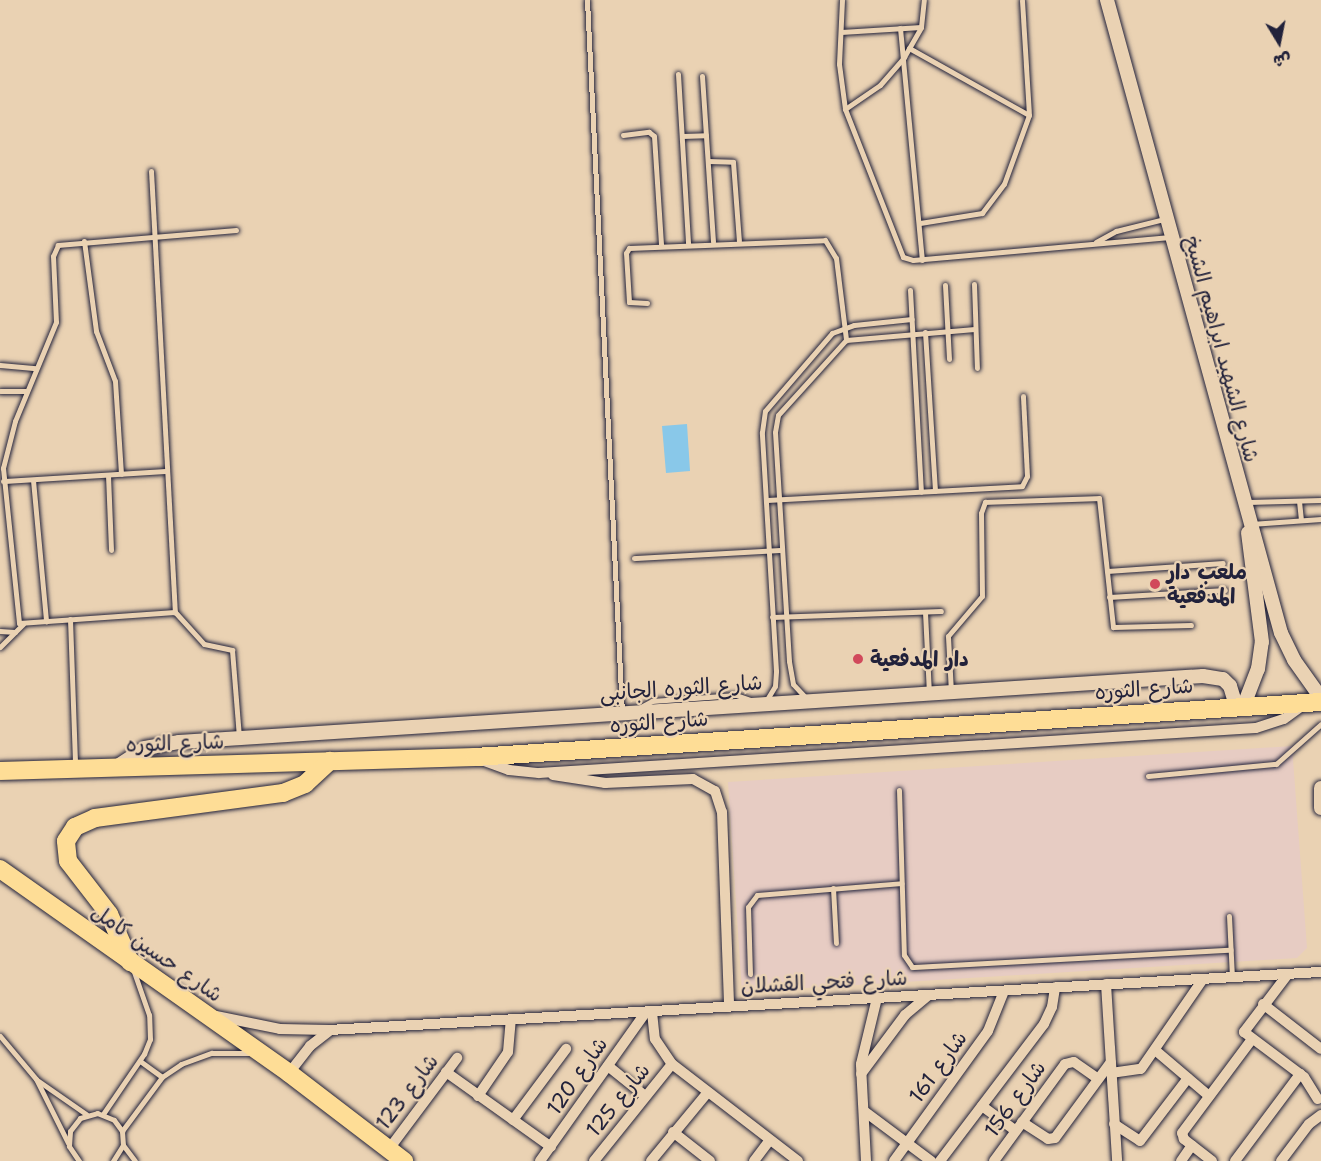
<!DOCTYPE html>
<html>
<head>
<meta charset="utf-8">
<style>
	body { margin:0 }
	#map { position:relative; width:1321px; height:1161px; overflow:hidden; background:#ead2b3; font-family:"Shantell Sans","Playpen Sans Arabic",sans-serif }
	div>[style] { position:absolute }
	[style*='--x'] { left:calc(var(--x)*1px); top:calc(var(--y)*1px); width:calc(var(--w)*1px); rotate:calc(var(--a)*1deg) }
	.built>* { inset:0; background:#e7ccc3 }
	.water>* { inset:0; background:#89c8e9 }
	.roads { filter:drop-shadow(0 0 2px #22223b) drop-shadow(0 0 2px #22223b) }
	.service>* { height:5px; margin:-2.5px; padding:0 2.5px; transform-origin:2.5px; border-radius:2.5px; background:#ead2b3 }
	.minor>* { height:10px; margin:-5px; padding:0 5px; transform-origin:5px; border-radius:5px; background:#ead2b3 }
	.tertiary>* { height:14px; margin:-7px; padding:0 7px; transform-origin:7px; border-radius:7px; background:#ead2b3 }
	.trunk>* { height:18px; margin:-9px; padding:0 9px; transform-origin:9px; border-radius:9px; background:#fedd96 }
	.dots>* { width:16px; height:16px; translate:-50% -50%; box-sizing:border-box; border:3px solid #ead2b3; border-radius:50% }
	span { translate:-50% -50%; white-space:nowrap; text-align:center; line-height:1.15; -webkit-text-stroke:4.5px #ead2b3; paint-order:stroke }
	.street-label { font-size:21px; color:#22223b }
	.poi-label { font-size:21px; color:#22223b; font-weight:700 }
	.left { translate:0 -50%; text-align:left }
	.north { position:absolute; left:1249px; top:12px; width:60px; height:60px; -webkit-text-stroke:4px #ead2b3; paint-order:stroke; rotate:170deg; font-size:16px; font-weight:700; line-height:24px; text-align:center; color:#22223b }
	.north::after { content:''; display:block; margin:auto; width:21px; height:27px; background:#22223b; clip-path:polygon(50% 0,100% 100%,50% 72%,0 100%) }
</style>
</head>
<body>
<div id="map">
	<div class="built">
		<div style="clip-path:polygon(1292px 746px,1307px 948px,1297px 958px,742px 992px,728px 782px)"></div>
	</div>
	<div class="water">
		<div style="clip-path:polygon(687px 424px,690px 471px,666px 473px,662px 426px)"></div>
	</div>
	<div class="roads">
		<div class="service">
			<div style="--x:587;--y:0;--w:713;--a:87.19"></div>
			<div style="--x:842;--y:0;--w:64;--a:92.7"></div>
			<div style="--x:839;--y:64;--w:45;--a:82.4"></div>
			<div style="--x:845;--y:109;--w:159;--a:68.6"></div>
			<div style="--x:903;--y:257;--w:10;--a:17"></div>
			<div style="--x:913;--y:260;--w:258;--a:-5.1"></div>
			<div style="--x:900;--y:28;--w:233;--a:84.6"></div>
			<div style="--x:841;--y:32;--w:80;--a:-3.6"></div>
			<div style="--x:909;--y:48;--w:137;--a:29.2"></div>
			<div style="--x:678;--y:74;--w:170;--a:86.6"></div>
			<div style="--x:702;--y:76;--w:166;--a:86.2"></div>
			<div style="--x:845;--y:109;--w:42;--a:-34.4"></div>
			<div style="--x:880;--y:85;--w:37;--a:-49"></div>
			<div style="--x:904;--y:57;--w:34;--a:-60"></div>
			<div style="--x:921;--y:27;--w:27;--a:-84"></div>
			<div style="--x:623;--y:135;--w:26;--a:-7"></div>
			<div style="--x:649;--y:132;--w:6;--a:39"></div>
			<div style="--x:654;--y:136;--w:109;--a:86.3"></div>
			<div style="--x:682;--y:136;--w:24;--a:-2"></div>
			<div style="--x:708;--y:161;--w:25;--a:2"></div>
			<div style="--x:733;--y:162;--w:79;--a:85.7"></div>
			<div style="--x:151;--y:171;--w:442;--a:86.9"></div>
			<div style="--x:920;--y:223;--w:63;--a:-9.2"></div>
			<div style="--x:982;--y:213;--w:36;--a:-53"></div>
			<div style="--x:1004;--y:184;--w:73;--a:-70.1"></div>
			<div style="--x:1029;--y:115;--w:115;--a:-93.5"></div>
			<div style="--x:236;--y:230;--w:179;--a:175.2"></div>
			<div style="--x:58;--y:245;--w:12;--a:114"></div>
			<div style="--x:53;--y:256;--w:66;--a:87.4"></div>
			<div style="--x:56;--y:322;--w:107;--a:112.5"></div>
			<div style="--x:15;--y:421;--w:49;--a:104.3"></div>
			<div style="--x:3;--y:468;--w:156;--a:84.1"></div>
			<div style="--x:19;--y:623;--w:156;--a:-4"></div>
			<div style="--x:175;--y:612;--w:43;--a:47.8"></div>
			<div style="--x:204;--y:644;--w:29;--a:12"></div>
			<div style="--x:232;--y:650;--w:87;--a:85.4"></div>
			<div style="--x:84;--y:241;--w:91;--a:82.4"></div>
			<div style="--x:96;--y:331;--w:53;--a:69.2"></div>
			<div style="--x:115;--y:381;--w:93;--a:86.3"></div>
			<div style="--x:1096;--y:242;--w:23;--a:-29"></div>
			<div style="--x:1116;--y:231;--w:49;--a:-14"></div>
			<div style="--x:974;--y:284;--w:84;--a:88"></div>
			<div style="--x:945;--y:285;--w:74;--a:86.9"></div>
			<div style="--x:910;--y:290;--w:202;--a:86.9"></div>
			<div style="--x:647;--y:303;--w:18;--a:-177"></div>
			<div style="--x:629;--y:302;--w:49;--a:-93.5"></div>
			<div style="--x:626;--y:253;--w:6;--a:-59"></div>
			<div style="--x:629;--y:248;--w:196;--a:-2.3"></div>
			<div style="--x:825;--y:240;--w:21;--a:59"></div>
			<div style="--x:836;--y:258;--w:83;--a:83"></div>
			<div style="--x:925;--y:332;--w:159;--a:86.4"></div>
			<div style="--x:0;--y:365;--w:36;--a:5"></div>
			<div style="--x:0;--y:391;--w:26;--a:0"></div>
			<div style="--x:108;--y:475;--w:75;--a:87.7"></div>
			<div style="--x:33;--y:480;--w:142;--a:84.7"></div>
			<div style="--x:3;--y:481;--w:164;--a:-3.5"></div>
			<div style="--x:767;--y:500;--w:255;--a:-3.1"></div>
			<div style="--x:1022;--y:486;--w:11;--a:-63"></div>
			<div style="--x:1027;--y:476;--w:80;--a:-92.9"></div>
			<div style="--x:1299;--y:501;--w:19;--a:84"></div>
			<div style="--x:1248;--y:502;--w:73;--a:-1.6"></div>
			<div style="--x:1251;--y:524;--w:70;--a:-4.1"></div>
			<div style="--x:634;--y:558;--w:148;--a:-3.1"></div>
			<div style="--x:1107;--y:571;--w:116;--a:-3.9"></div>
			<div style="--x:1109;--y:597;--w:116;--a:-3.5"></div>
			<div style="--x:925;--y:612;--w:81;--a:87.2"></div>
			<div style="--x:772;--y:617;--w:169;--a:-2"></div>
			<div style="--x:70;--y:619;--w:146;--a:88"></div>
			<div style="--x:0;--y:631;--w:15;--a:4"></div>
			<div style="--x:0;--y:647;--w:33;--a:-45"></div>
			<div style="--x:951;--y:692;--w:56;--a:-93.1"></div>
			<div style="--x:948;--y:636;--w:52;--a:-49.6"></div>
			<div style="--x:982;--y:596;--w:83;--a:-90.7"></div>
			<div style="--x:981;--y:513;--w:12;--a:-70"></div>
			<div style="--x:985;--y:502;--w:114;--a:-2"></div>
			<div style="--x:1099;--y:498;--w:130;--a:83.8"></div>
			<div style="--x:1113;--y:627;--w:78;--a:-1.5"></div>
			<div style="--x:806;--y:698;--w:19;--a:-133"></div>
			<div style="--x:793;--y:684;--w:23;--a:-100"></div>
			<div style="--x:789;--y:661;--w:229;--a:-93.5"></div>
			<div style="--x:775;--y:432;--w:17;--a:-80"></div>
			<div style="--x:778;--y:415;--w:101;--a:-47.8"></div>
			<div style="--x:846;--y:340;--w:129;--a:-4.9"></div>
			<div style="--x:766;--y:701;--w:17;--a:-59"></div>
			<div style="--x:775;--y:686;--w:15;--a:-86"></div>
			<div style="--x:776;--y:671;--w:239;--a:-93.4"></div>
			<div style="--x:762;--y:432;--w:21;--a:-82"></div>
			<div style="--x:765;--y:411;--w:103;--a:-49.3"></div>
			<div style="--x:832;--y:333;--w:23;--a:-20"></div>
			<div style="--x:854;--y:325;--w:58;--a:-5.9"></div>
			<div style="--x:637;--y:709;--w:17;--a:-28"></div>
			<div style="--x:652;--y:701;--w:84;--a:-4.1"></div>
			<div style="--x:736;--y:695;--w:21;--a:19"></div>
			<div style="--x:1148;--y:776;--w:129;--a:-5.4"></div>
			<div style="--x:1276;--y:764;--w:60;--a:-41.6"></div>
			<div style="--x:899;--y:790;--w:165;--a:88.3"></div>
			<div style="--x:904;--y:955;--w:14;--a:56"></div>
			<div style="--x:912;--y:967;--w:319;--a:-3.1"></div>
			<div style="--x:833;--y:888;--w:55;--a:86.9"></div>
			<div style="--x:1229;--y:916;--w:61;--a:87.2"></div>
			<div style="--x:750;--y:974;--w:67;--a:-91.7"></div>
			<div style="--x:748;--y:907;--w:15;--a:-53"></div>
			<div style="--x:757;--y:895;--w:145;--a:-4.7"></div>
			<div style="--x:0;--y:1036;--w:56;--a:50.1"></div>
			<div style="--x:36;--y:1079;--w:72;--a:63.4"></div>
			<div style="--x:140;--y:1061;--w:27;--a:36"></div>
			<div style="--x:37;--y:1080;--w:60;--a:34.8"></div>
			<div style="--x:103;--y:1114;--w:73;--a:-55.7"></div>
			<div style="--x:144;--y:1054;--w:16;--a:-68"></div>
			<div style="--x:150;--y:1039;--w:24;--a:-92"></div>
			<div style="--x:149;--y:1015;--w:49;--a:-109.2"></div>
			<div style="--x:122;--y:1131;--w:67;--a:-53.5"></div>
			<div style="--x:162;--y:1077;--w:23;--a:-34"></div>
			<div style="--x:181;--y:1064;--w:33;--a:-20"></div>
			<div style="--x:212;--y:1053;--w:38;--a:0"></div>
			<div style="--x:123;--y:1145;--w:20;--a:53"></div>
			<div style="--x:79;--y:1161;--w:18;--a:-124"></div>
			<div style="--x:69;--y:1146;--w:15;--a:-86"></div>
			<div style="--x:70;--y:1131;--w:16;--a:-52"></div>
			<div style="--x:80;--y:1118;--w:18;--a:-16"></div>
			<div style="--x:97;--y:1113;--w:18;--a:22"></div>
			<div style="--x:114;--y:1120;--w:14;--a:54"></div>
			<div style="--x:122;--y:1131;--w:14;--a:86"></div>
			<div style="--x:123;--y:1145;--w:19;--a:122"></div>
		</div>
		<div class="minor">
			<div style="--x:479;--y:759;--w:32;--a:20"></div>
			<div style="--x:509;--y:770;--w:30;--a:6"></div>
			<div style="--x:539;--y:773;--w:718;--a:-3.59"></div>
			<div style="--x:1256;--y:728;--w:29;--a:-18"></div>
			<div style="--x:1284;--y:719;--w:26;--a:-36"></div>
			<div style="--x:553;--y:775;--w:53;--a:8.7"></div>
			<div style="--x:605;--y:783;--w:88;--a:-2.6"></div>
			<div style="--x:693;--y:779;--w:25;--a:29"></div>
			<div style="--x:715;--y:791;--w:22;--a:72"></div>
			<div style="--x:722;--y:812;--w:194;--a:87.9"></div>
			<div style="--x:1288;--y:974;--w:73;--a:127.2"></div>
			<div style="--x:1244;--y:1032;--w:75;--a:36.9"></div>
			<div style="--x:1304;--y:1077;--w:26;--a:58"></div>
			<div style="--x:1106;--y:984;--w:177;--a:86.4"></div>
			<div style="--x:1263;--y:1004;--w:73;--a:37.8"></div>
			<div style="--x:652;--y:1012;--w:27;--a:84"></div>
			<div style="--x:655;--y:1039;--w:30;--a:56"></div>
			<div style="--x:672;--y:1064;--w:159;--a:37.6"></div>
			<div style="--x:216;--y:1016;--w:65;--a:11.5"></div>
			<div style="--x:280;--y:1029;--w:49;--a:1.2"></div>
			<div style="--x:329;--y:1030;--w:994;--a:-3.35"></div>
			<div style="--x:1155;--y:1050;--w:71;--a:40.4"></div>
			<div style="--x:608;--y:1066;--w:48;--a:39"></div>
			<div style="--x:446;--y:1072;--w:129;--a:35.5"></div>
			<div style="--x:289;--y:1073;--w:34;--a:-52"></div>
			<div style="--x:310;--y:1046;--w:24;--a:-38"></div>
			<div style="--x:1111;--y:1073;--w:30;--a:-8"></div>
			<div style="--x:1141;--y:1069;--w:109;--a:-55.4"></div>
			<div style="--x:861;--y:1074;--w:74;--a:-53.3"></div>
			<div style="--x:905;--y:1015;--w:30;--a:-40"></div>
			<div style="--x:478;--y:1096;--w:53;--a:-55.7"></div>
			<div style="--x:508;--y:1052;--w:32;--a:-85"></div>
			<div style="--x:982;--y:1106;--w:42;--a:36.3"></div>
			<div style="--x:864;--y:1111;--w:84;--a:36.7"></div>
			<div style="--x:513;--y:1120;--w:89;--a:-53.3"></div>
			<div style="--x:1022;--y:1122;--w:31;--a:33"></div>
			<div style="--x:1048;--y:1139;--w:7;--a:-8"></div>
			<div style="--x:1055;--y:1138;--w:94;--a:-53.6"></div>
			<div style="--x:1114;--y:1124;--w:31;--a:33"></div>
			<div style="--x:1140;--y:1141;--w:79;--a:-52.7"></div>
			<div style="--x:673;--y:1132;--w:47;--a:38.1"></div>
			<div style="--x:389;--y:1149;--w:114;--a:-53.2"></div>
			<div style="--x:540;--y:1161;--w:183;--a:-54.6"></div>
			<div style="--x:594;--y:1161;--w:124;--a:-51.2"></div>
			<div style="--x:651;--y:1161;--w:89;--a:-50.4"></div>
			<div style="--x:754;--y:1161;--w:26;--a:-53"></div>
			<div style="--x:866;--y:1161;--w:97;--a:-93"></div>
			<div style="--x:861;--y:1064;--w:68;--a:-76.4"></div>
			<div style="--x:894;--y:1161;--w:160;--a:-54.1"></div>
			<div style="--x:988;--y:1031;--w:43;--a:-68.2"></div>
			<div style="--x:940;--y:1161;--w:172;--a:-52.8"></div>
			<div style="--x:1044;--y:1024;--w:19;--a:-65"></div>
			<div style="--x:1052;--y:1007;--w:20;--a:-81"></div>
			<div style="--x:994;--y:1161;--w:120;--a:-53.8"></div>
			<div style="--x:1065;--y:1064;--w:9;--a:-13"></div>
			<div style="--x:1074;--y:1062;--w:29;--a:35"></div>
			<div style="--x:1181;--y:1161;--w:19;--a:-55"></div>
			<div style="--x:1212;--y:1161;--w:36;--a:-142"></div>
			<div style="--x:1184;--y:1139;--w:6;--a:-108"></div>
			<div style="--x:1182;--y:1133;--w:117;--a:-53.3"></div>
			<div style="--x:1235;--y:1161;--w:109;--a:-53.2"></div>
			<div style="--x:1281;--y:1161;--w:46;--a:-52.9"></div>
			<div style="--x:1309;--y:1124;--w:15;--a:-37"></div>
		</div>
		<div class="tertiary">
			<div style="--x:1107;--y:0;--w:656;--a:74.63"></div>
			<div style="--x:1281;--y:633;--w:30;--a:64"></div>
			<div style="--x:1294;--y:660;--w:47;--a:54.6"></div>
			<div style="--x:1244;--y:705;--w:39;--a:-69"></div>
			<div style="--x:1258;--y:669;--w:27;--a:-82"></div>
			<div style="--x:1262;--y:642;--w:110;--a:-97.3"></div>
			<div style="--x:116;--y:767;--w:35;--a:-33"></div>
			<div style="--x:145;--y:748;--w:35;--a:-10"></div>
			<div style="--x:179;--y:742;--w:1026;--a:-3.69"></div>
			<div style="--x:1203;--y:676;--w:20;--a:9"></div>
			<div style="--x:1223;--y:679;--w:10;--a:45"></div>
			<div style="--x:1230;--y:686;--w:21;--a:73"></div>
			<div style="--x:1321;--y:788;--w:20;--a:90"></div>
		</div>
		<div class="trunk">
			<div style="--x:0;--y:771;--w:475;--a:-1.7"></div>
			<div style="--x:475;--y:757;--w:848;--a:-3.72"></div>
			<div style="--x:0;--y:869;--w:354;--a:35.2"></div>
			<div style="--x:289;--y:1073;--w:145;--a:37.4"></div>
			<div style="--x:130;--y:962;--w:52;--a:-113.6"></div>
			<div style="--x:109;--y:914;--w:67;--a:-127.7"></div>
			<div style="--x:68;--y:861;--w:20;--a:-96"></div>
			<div style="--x:66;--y:841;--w:17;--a:-57"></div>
			<div style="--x:75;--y:827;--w:22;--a:-24"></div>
			<div style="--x:95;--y:818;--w:190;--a:-7.6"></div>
			<div style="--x:283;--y:793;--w:24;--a:-22"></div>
			<div style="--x:305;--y:784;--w:34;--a:-43"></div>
		</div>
	</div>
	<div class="dots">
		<div style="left:1155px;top:584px;background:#d1495b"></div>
		<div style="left:858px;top:659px;background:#d1495b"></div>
	</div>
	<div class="street-label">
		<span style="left:1222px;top:349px;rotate:75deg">شارع الشهيد ابراهيم الشيخ</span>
		<span style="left:681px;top:688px;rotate:-4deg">شارع الثوره الجانبى</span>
		<span style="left:1144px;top:689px;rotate:-4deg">شارع الثوره</span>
		<span style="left:659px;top:722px;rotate:-4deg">شارع الثوره</span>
		<span style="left:175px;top:743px;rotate:-2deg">شارع الثوره</span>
		<span style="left:157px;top:953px;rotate:35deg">شارع حسين كامل</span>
		<span style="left:824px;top:982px;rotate:-3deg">شارع فتحي القشلان</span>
		<span style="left:938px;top:1067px;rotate:-54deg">شارع 161</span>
		<span style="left:577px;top:1076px;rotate:-55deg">شارع 120</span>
		<span style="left:407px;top:1092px;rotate:-53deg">شارع 123</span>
		<span style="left:1015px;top:1099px;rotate:-54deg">شارع 156</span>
		<span style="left:618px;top:1100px;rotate:-51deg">شارع 125</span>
	</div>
	<div class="poi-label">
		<span class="left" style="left:1167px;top:584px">ملعب دار<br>المدفعية</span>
		<span class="left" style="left:870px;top:659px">دار المدفعية</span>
	</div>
	<div class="north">ش</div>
</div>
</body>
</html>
